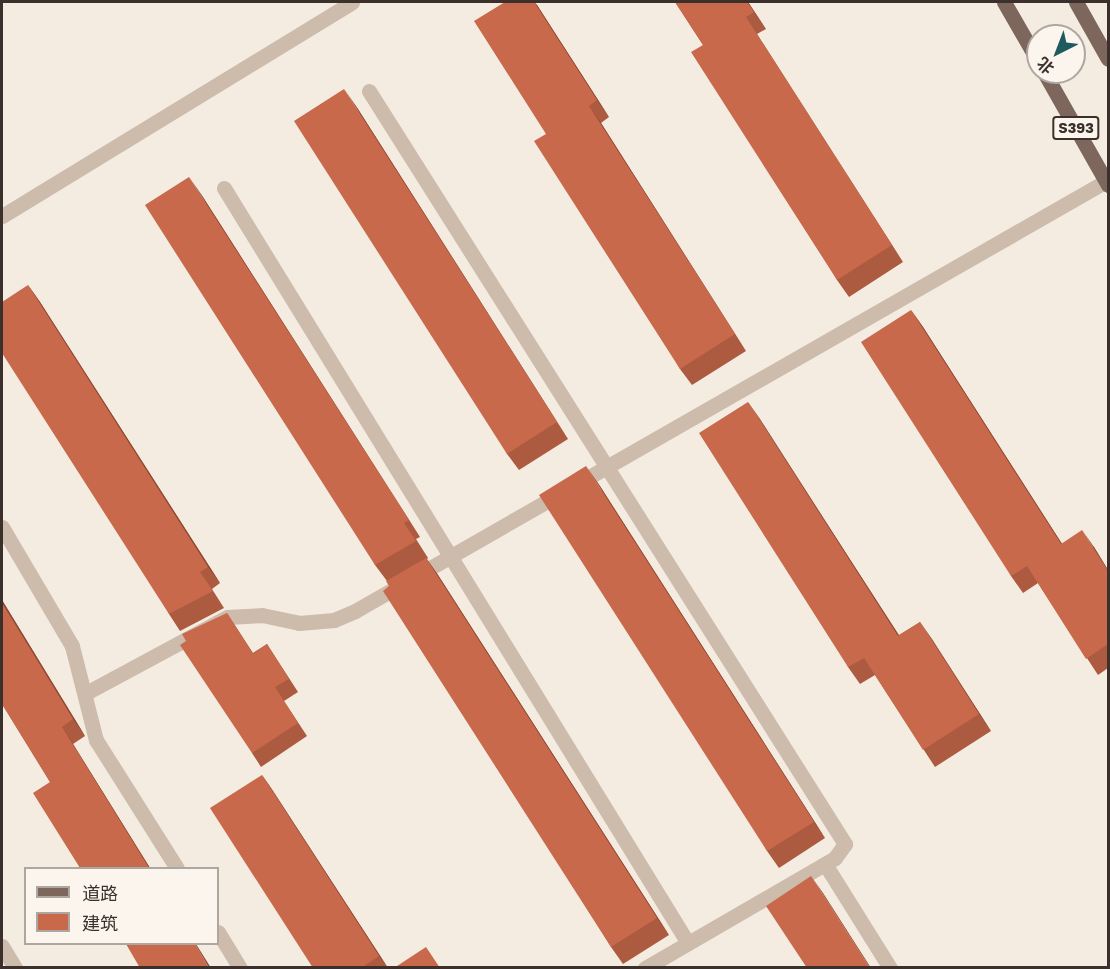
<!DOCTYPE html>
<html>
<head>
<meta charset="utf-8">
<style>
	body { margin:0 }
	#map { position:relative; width:1110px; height:969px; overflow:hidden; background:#f4ebe1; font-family:"Golos Text","Noto Sans SC",sans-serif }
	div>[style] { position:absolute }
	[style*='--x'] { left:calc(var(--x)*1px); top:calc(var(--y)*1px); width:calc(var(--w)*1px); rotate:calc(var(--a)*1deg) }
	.minor>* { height:15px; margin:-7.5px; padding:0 7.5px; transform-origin:7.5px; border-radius:7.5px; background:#cdbbac }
	.major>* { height:15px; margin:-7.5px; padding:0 7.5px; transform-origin:7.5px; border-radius:7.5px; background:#7d675c }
	.wall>* { inset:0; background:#ac5a40 }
	.shaded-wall>* { inset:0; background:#8c4a34 }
	.building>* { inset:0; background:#c8694b }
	span { translate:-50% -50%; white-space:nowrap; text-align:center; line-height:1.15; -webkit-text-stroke:5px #fbf5ee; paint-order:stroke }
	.shield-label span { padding:2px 4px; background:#fbf5ee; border:2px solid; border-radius:4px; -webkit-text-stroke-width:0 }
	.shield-label { font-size:14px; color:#3b302b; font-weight:700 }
	.frame { position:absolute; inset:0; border:3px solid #3b302b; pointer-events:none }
	.legend { position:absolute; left:24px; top:867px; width:195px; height:78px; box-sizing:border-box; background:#fbf5ee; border:2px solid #aea6a0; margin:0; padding:8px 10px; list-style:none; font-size:18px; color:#3b302b }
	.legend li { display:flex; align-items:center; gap:12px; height:30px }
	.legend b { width:30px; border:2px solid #aea6a0 }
	.north { position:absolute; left:1026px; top:24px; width:60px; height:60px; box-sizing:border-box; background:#fbf5ee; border:2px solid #aea6a0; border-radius:50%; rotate:222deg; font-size:16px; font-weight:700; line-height:24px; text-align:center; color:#3b302b }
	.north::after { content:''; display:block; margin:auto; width:21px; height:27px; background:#1f5a5e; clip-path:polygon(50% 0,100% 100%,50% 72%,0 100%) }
</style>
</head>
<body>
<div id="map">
	<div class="minor">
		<div style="--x:369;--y:91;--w:891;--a:57.7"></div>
		<div style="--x:845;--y:844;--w:17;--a:126"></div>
		<div style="--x:835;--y:858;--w:220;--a:149.9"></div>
		<div style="--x:224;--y:188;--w:886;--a:58.43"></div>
		<div style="--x:2;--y:216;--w:410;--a:-31.4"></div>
		<div style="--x:2;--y:527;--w:138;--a:59.5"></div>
		<div style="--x:72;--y:646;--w:97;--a:75.7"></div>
		<div style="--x:96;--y:740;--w:151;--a:57.7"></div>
		<div style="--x:86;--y:693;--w:160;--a:-28.3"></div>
		<div style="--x:227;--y:617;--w:35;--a:-3"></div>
		<div style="--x:262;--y:615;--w:38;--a:12"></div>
		<div style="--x:299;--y:623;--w:35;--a:-5"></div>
		<div style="--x:334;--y:620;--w:23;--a:-23"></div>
		<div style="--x:355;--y:611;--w:865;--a:-29.79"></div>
		<div style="--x:825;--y:864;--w:123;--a:58"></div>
		<div style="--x:218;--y:932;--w:42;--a:58.6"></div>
		<div style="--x:2;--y:946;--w:26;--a:59"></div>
	</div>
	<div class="major">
		<div style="--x:1004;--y:2;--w:68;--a:60"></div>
		<div style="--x:1076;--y:2;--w:65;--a:60.7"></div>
		<div style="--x:1044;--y:72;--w:130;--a:60.5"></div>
	</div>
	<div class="wall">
		<div style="clip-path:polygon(505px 2px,534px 2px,537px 5px,609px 117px,601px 123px,746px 351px,692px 385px,680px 369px,546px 134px)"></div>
		<div style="clip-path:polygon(675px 2px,748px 2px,766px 29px,757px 34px,903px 262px,849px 297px,837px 280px,703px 45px)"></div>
		<div style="clip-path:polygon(356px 106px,568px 439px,519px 470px,507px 454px)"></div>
		<div style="clip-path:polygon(201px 194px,420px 537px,416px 539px,428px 558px,427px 559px,438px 575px,669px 935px,623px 964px,611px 947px,387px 581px,375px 565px)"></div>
		<div style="clip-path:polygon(28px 285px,40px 302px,220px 583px,212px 589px,224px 608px,180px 631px,169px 614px)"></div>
		<div style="clip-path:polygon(911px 310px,923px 327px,1062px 544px,1094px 547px,1108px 570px,1108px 668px,1098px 675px,1038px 583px,1023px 593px,1011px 576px)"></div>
		<div style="clip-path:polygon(748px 402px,899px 635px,920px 622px,991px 731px,935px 767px,875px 675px,860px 684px,848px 667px)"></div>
		<div style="clip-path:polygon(598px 483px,825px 838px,779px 868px,767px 851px)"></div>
		<div style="clip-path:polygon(2px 600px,85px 736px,73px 744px,150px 868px,80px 868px,50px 782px,2px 704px)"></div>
		<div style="clip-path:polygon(227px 613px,253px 653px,267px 644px,298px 692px,284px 701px,307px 736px,261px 767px,252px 753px)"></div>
		<div style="clip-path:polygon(262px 775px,271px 788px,388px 968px,313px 968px)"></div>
	</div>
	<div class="shaded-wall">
		<div style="clip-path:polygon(534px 2px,537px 5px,609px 117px,597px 100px)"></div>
		<div style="clip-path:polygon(747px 2px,748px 2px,766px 29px,754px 12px)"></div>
		<div style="clip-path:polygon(746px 17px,757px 34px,903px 262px,892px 245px)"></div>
		<div style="clip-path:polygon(344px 89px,356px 106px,568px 439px,557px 422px)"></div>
		<div style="clip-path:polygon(589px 106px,601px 123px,746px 351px,735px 334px)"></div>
		<div style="clip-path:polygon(189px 177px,201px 194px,420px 537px,409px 520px)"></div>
		<div style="clip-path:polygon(28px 285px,40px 302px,220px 583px,208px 567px)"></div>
		<div style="clip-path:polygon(911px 310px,923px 327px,1073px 561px,1061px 544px)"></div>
		<div style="clip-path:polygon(748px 402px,760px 419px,910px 653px,898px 636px)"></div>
		<div style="clip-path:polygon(586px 466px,598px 483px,825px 838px,814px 822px)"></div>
		<div style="clip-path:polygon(1082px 530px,1094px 547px,1108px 570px,1108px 571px)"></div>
		<div style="clip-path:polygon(426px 558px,438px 575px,669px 935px,657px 918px)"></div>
		<div style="clip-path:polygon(2px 600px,85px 736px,73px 719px,2px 603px)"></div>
		<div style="clip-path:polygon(920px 622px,932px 639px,991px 731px,979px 714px)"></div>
		<div style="clip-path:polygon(62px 727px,73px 744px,150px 868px,149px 868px)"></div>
		<div style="clip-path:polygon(262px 775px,271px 788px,388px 968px,379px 956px)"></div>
		<div style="clip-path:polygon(811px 876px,823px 893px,871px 968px,870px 968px)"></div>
		<div style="clip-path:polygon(195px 944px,196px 944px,211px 968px,209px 968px)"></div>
	</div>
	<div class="building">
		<div style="clip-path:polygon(505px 2px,534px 2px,597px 100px,589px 106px,735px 334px,680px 369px,534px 141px,546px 134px,474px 21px)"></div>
		<div style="clip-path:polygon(675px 2px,747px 2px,754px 12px,746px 17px,892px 245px,837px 280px,691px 52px,703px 45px)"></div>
		<div style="clip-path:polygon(344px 89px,557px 422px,507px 454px,294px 121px)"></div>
		<div style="clip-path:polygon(189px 177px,409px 520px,404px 523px,416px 541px,375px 565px,145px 205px)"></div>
		<div style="clip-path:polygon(28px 285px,208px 567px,200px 572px,213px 591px,169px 614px,2px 353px,2px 302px)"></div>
		<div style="clip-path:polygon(911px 310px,1061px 544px,1082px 530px,1108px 571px,1108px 644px,1086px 659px,1027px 566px,1011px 576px,861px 342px)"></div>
		<div style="clip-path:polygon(748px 402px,898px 636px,920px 622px,979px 714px,923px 750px,864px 658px,848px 667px,699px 433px)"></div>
		<div style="clip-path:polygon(586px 466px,814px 822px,767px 851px,539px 495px)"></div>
		<div style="clip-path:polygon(426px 558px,657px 918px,611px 947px,383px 591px,389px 586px,386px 581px)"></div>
		<div style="clip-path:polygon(2px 603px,73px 719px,62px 727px,149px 868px,80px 868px,33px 793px,50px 782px,2px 704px)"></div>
		<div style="clip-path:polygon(227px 613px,253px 654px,267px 644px,289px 679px,275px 687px,298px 723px,252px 753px,180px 645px,186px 641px,182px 634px)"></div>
		<div style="clip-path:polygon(262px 775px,379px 956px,361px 968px,313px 968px,210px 808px)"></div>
		<div style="clip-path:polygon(811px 876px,870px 968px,807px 968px,766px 906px)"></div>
		<div style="clip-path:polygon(126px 944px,195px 944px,209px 968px,140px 968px)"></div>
		<div style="clip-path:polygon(426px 947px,440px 968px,394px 968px)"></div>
	</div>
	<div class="shield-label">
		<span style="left:1076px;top:128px">S393</span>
	</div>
	<div class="frame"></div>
	<ul class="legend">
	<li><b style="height:8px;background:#7d675c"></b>道路</li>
	<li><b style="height:16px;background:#c8694b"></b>建筑</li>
	</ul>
	<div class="north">北</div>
</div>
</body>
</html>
